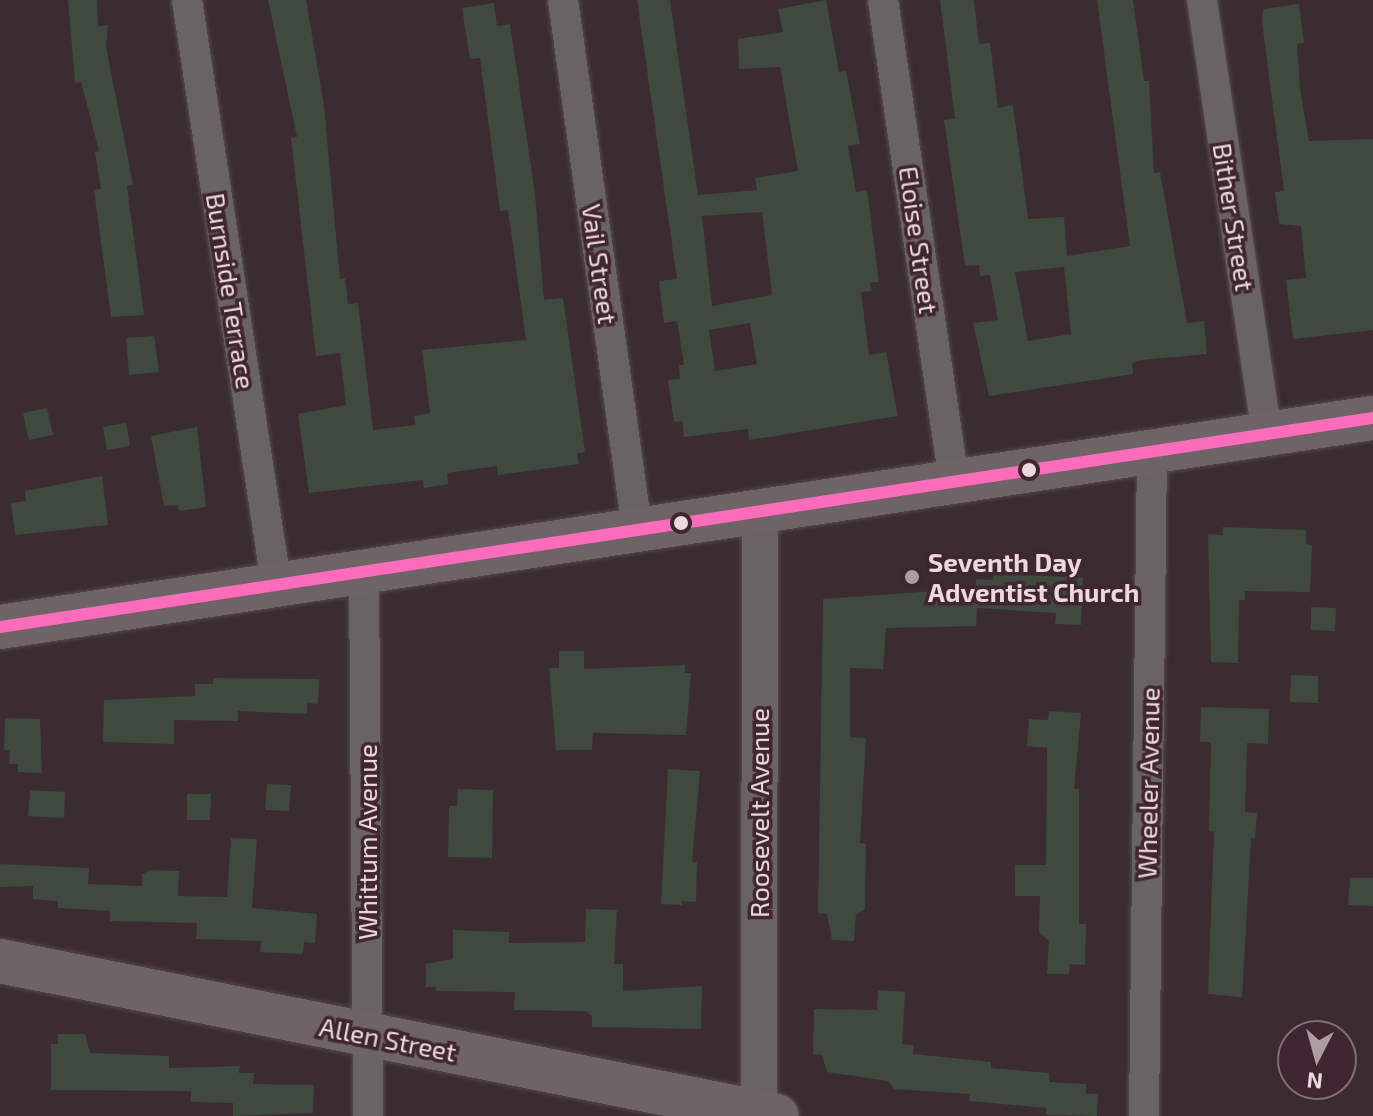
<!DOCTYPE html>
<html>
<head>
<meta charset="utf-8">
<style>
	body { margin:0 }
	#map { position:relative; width:1373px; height:1116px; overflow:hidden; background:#3a2c31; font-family:"Exo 2",sans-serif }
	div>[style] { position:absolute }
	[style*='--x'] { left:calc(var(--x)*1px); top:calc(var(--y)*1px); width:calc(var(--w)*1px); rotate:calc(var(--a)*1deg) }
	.building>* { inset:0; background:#3f4940 }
	.roads { filter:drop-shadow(0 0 2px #55494e) drop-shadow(0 0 2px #55494e) }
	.minor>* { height:30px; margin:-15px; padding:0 15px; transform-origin:15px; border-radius:15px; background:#6a6366 }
	.tertiary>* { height:36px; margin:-18px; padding:0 18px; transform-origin:18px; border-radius:18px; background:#6a6366 }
	.primary>* { height:44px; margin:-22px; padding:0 22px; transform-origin:22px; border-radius:22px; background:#6e6367 }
	.bus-1>* { height:12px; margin:-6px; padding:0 6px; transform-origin:6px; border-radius:6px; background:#fb6dba }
	.dots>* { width:22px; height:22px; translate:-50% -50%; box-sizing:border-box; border:4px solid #402630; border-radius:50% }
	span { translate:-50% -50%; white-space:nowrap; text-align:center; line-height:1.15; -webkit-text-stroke:7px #402630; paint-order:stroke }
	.street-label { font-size:26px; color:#ebd9df }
	.poi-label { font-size:26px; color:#ebd9df; font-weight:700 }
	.left { translate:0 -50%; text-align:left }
	.north { position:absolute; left:1277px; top:1020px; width:80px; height:80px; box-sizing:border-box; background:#402630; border:2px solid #846e76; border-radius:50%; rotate:186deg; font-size:22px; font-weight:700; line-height:32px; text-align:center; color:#ebd9df }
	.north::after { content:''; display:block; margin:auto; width:28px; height:36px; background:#ad9ca2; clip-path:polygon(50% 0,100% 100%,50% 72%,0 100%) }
</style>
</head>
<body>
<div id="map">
	<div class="building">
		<div style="clip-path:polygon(68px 0,97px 0,98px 26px,108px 25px,106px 46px,133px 185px,127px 186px,144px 315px,111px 317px,94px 190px,101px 189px,95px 152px,99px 151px,81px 82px,75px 83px)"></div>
		<div style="clip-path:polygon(268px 0,306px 0,324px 106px,340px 279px,345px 278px,348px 304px,358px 303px,373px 430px,415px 425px,414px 416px,430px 413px,422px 350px,526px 340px,508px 210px,500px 211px,480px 58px,470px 59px,462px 8px,494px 3px,497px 26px,510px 24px,535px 194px,544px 300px,563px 298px,585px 452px,577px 454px,579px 464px,498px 475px,497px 466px,447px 473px,448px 484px,424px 488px,423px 480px,309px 493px,298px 414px,346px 405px,340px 353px,316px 356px,291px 138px,297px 137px)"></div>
		<div style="clip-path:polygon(evenodd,637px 0,670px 0,698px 195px,757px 190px,755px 178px,798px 171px,780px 67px,739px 69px,738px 39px,783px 32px,778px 9px,826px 0,839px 72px,846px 71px,860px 144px,848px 146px,856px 192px,867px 190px,879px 282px,870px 283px,872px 291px,861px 292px,869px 355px,886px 352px,898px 416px,749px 440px,748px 429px,684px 437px,682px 421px,674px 422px,668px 380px,680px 379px,679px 365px,684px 365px,677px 321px,664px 323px,659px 281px,677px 279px,637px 0,762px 212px,772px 295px,712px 306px,702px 216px,762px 212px,637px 0,750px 323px,757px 364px,715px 371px,709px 330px,750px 323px)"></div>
		<div style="clip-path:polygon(evenodd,940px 0,974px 0,979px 44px,990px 43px,998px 108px,1013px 105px,1028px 219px,1064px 217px,1067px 256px,1130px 246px,1097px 0,1133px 0,1144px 81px,1149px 81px,1154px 173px,1160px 172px,1187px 323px,1204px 321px,1207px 354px,1142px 360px,1132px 363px,1133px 374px,989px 396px,973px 323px,998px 320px,990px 275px,980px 276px,979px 265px,965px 266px,944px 120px,955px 119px,940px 0,1064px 267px,1071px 334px,1028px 341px,1015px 272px,1064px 267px)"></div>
		<div style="clip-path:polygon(1299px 4px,1304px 43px,1297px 44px,1300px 89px,1309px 141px,1373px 139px,1373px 330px,1293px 339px,1286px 280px,1306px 278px,1301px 226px,1279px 224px,1275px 192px,1284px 191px,1262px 22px,1263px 9px)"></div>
		<div style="clip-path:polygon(154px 336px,159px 372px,129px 375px,126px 338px)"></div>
		<div style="clip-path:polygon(47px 408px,53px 435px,29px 440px,23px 413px)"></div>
		<div style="clip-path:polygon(126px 423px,130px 446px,107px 450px,103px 427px)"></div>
		<div style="clip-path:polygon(197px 427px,206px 507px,179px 511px,178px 505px,164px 506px,151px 436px)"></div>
		<div style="clip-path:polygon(102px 476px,108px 525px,15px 535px,11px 503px,26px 501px,25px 491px)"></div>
		<div style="clip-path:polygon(1223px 527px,1306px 530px,1306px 544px,1312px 545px,1310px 592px,1245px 591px,1245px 600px,1239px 600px,1238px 663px,1211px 662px,1208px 534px,1223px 535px)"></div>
		<div style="clip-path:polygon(994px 573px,1083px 578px,1081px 625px,1055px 624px,1056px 613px,977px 608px,976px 626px,886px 628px,883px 669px,850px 668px,850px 737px,866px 738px,860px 843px,866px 844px,865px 909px,856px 915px,854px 941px,832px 940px,827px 914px,818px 913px,823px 599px,976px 588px,976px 579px,993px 580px)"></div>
		<div style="clip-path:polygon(1311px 607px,1336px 608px,1335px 631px,1311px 630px)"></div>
		<div style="clip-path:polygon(559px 651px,584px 651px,584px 669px,685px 665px,685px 673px,691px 673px,686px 735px,593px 733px,592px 750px,556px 750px,549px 668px,559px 668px)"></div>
		<div style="clip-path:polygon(1291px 675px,1318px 676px,1318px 703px,1290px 702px)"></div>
		<div style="clip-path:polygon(213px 678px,319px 679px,318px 704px,307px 703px,307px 714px,238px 711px,238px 721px,174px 720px,174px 744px,103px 742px,104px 700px,195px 696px,195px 684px,213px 684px)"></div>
		<div style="clip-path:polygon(1201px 707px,1269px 709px,1268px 744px,1247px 743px,1245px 812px,1257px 813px,1255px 838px,1251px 838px,1242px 997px,1208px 994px,1214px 832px,1209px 831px,1211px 742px,1200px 742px)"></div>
		<div style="clip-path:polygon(1049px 711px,1081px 713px,1074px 789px,1079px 789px,1079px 924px,1086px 924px,1085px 965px,1070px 964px,1069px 974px,1047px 974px,1049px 941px,1039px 932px,1040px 896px,1015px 896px,1015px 865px,1046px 865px,1047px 748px,1027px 746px,1029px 719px,1048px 720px)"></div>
		<div style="clip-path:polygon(5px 718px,40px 719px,42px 773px,18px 772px,18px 764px,9px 764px,10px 750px,4px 750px)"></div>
		<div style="clip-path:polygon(668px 769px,700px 771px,692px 862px,697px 862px,696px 902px,682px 901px,682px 905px,661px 904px)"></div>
		<div style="clip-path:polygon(267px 784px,291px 785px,289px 811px,265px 810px)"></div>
		<div style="clip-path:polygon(458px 789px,493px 790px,492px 858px,448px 857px,449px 806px,457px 806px)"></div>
		<div style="clip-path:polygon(30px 790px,65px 792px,64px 818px,28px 816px)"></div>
		<div style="clip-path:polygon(187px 794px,211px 794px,210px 820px,187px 820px)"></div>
		<div style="clip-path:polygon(231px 838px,257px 839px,252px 908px,317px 914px,315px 943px,304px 942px,303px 954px,260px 952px,261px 941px,196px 939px,197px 923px,110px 921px,110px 911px,58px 908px,58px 901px,33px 899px,33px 886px,0 887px,0 864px,89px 868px,88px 884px,142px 886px,142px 874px,151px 870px,179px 871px,178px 896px,227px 897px)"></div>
		<div style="clip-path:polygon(1350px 878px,1373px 878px,1373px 906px,1348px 905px)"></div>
		<div style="clip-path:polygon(586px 909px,617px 910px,614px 964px,623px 964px,623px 991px,702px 986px,701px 1029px,592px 1027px,592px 1016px,586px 1011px,514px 1010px,515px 992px,436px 991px,436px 987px,426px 987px,426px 964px,453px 959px,453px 930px,509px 932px,509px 943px,585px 942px)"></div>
		<div style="clip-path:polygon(878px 990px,905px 992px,902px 1044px,914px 1045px,913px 1054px,991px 1062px,991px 1068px,1049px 1073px,1049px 1082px,1086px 1084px,1086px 1094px,1098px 1094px,1097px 1116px,1046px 1115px,1046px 1108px,969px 1101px,970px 1094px,894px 1089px,888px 1081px,827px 1072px,822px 1055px,813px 1054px,814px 1009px,877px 1010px)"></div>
		<div style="clip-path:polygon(58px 1034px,85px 1034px,90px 1053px,169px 1056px,169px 1068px,240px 1066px,239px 1073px,254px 1073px,253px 1084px,314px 1085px,313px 1113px,233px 1116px,233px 1103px,191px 1102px,191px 1091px,51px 1090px,51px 1044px,58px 1044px)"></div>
	</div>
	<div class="roads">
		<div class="minor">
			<div style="--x:187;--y:0;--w:589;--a:81.31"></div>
			<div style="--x:563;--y:0;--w:533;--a:82.02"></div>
			<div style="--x:883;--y:0;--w:486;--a:81.6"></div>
			<div style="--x:1202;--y:0;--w:438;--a:81.5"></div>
			<div style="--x:364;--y:568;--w:548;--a:89.58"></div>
			<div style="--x:1144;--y:1116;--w:665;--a:-89.31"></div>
		</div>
		<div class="tertiary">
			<div style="--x:759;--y:1116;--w:606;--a:-89.91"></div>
		</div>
		<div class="primary">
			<div style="--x:0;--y:627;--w:1389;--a:-8.66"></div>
			<div style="--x:0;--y:961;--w:792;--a:11.28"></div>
		</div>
	</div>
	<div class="bus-1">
		<div style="--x:0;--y:627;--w:1389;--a:-8.66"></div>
	</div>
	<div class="dots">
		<div style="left:1029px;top:470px;background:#ebd9df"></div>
		<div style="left:681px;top:523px;background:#ebd9df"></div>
		<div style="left:912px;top:577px;background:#ad9ca2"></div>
	</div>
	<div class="street-label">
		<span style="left:1234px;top:217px;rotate:81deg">Bither Street</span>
		<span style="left:919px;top:240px;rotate:82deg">Eloise Street</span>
		<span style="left:600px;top:264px;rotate:82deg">Vail Street</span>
		<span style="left:231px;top:291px;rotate:81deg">Burnside Terrace</span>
		<span style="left:1148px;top:783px;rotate:-89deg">Wheeler Avenue</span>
		<span style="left:759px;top:813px;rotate:-90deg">Roosevelt Avenue</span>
		<span style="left:367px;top:842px;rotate:-90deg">Whittum Avenue</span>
		<span style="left:388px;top:1039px;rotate:11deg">Allen Street</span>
	</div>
	<div class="poi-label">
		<span class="left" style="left:928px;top:577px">Seventh Day<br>Adventist Church</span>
	</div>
	<div class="north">N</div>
</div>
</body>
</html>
